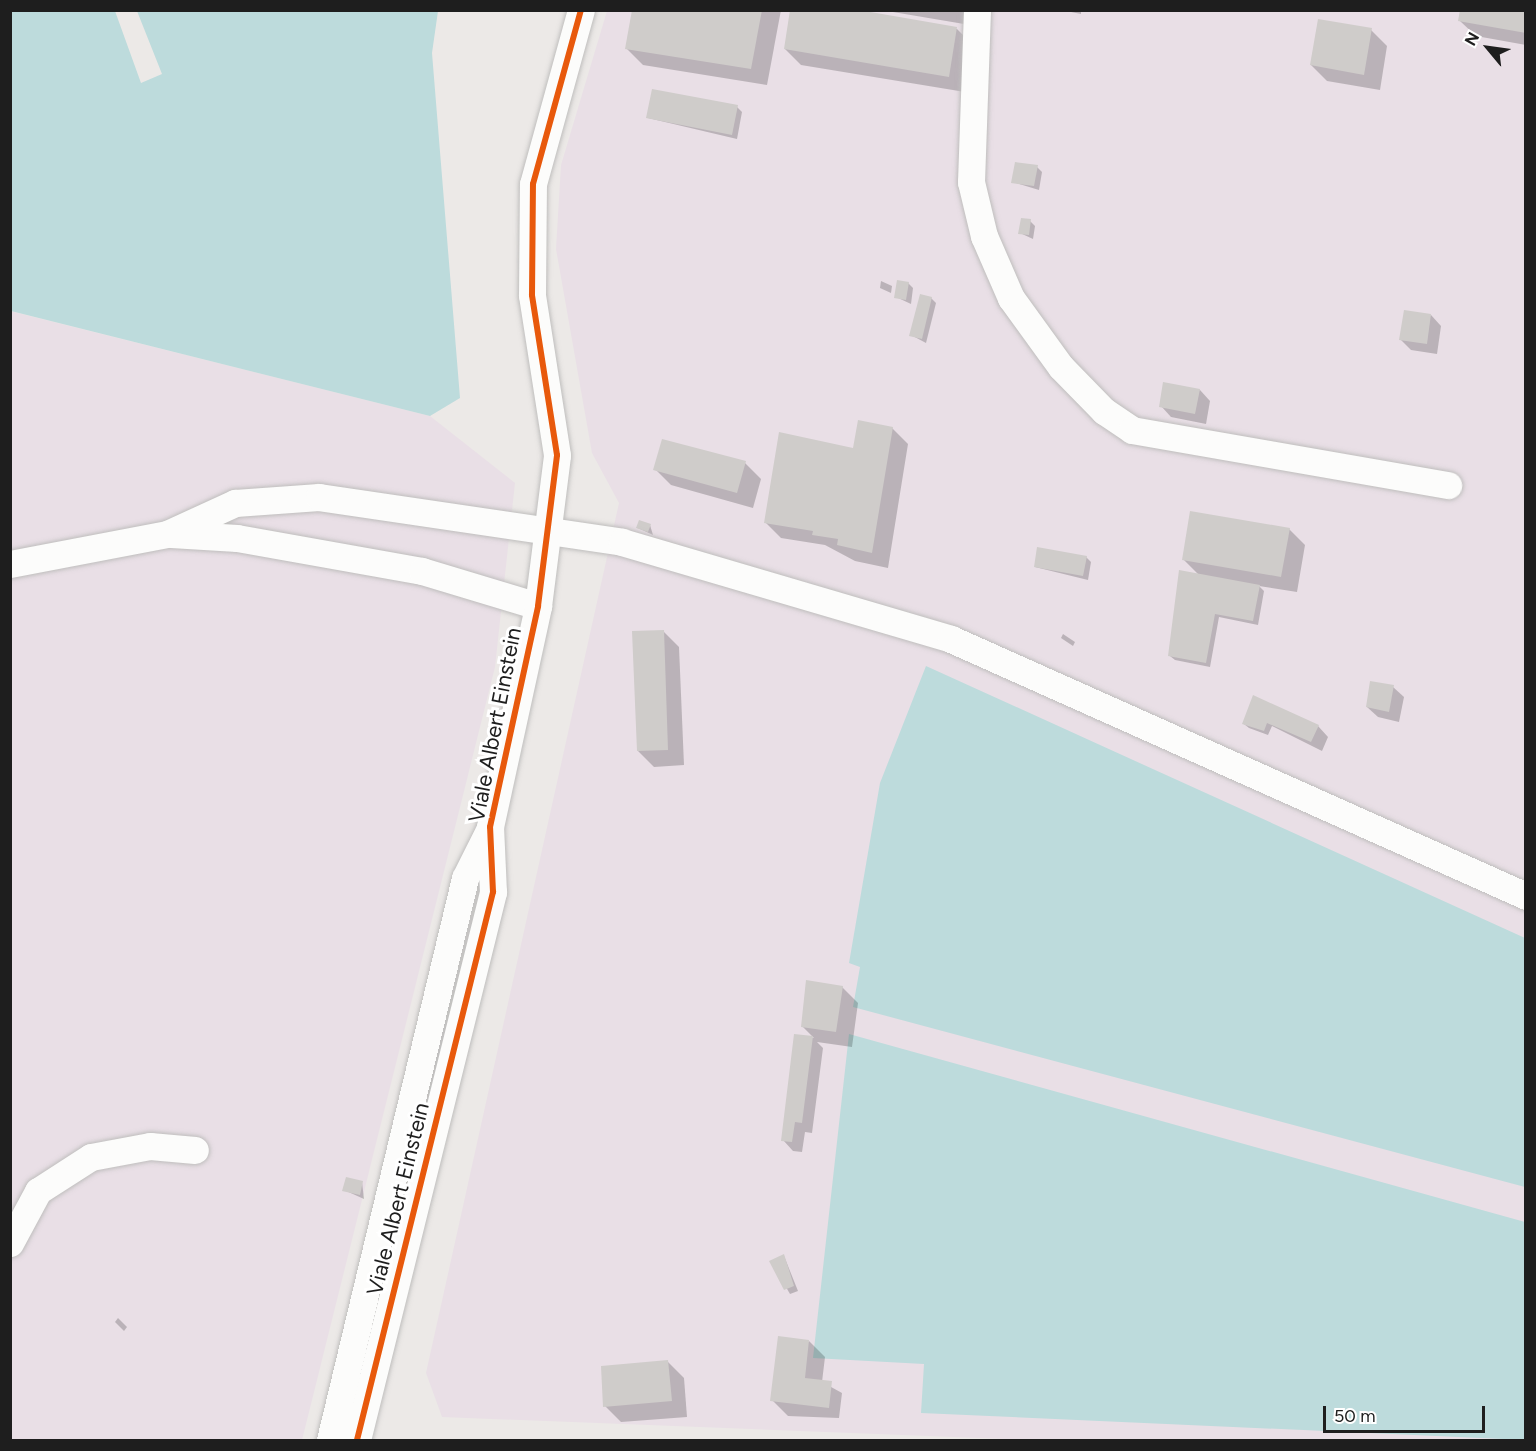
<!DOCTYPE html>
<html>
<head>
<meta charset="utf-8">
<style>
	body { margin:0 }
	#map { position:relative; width:1536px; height:1451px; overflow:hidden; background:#ece9e7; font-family:Figtree,sans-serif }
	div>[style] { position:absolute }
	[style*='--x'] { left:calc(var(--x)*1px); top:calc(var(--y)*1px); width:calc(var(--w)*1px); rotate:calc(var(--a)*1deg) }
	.industrial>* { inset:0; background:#e9dfe6 }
	.water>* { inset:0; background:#bddbdc }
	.shadow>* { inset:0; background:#0003 }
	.building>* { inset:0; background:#cfccca }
	.roads { filter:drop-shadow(0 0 2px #bfbebd) drop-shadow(0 0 2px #bfbebd) }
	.minor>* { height:27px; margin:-13.5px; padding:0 13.5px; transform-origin:13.5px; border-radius:13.5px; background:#fcfcfb }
	.cycleway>* { height:6px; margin:-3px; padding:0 3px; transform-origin:3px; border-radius:3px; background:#e8590c }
	span { translate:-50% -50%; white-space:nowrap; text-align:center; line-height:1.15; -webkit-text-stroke:6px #fff; paint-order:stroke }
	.street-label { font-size:22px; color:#1e1e1e }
	.frame { position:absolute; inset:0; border:12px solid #1e1e1e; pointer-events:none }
	.north { position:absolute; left:1458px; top:18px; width:60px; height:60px; -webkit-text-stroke:4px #fff; paint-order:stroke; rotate:299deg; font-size:16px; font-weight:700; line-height:24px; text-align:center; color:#1e1e1e }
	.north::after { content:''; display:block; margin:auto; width:21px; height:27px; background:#1e1e1e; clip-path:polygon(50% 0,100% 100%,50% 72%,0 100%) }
	.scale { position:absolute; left:1323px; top:1406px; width:162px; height:27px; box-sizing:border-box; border:3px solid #1e1e1e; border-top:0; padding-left:8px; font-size:18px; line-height:21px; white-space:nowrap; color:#1e1e1e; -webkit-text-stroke:4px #fff; paint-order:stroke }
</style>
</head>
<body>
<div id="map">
	<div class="industrial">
		<div style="clip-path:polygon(607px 11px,1525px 11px,1525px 1440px,1031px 1440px,442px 1417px,426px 1373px,619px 503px,592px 453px,556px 249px,561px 165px)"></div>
		<div style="clip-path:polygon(10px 311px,430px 416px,515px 483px,495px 667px,302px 1440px,11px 1440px)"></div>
	</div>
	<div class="water">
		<div style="clip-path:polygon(10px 11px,115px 11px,141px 83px,162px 74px,137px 11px,438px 11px,432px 53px,460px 398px,430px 416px,11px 311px)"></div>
		<div style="clip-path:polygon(926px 666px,1525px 938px,1525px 1187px,853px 1007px,860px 967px,849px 963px,880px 783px)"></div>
		<div style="clip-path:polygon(849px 1034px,1525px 1222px,1525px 1440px,921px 1413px,924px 1364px,813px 1358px)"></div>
	</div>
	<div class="shadow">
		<div style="clip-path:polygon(634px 10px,781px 10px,767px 85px,643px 65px,627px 49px)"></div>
		<div style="clip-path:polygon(881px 10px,972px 10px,970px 25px)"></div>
		<div style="clip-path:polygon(1061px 10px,1081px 10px,1081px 14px)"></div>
		<div style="clip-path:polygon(1526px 10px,1526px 45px,1476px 36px,1460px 21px)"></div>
		<div style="clip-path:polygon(957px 29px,973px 45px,965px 92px,801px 65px,785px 49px)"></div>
		<div style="clip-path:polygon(1371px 30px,1387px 46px,1380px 90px,1327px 81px,1311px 65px)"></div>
		<div style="clip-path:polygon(737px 107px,742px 112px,737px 139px,648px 118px)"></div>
		<div style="clip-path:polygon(1037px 167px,1042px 172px,1039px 190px,1013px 182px)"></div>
		<div style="clip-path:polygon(1030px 221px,1035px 226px,1033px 239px,1020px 233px)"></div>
		<div style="clip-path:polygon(881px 281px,892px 286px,891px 293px,880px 288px)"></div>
		<div style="clip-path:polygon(908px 283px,913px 288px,911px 304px,896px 297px)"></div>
		<div style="clip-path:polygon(931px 298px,936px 303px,926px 343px,911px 335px)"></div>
		<div style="clip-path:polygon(1431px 315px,1441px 326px,1437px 354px,1411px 350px,1400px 339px)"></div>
		<div style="clip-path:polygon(1200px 390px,1210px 401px,1206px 424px,1171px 417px,1161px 406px)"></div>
		<div style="clip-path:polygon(892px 428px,908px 444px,888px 568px,855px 561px,825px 545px,781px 538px,765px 522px,854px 450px)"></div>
		<div style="clip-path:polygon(745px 463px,761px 479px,753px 508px,671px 485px,655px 469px)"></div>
		<div style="clip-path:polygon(650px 525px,653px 535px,638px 528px)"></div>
		<div style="clip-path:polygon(1289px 529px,1305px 545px,1297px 592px,1259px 586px,1264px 591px,1258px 625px,1219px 617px,1210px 667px,1175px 660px,1170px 656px,1199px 575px,1184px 560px)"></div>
		<div style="clip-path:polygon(1086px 557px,1091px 562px,1088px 580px,1035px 567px)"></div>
		<div style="clip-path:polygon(663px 631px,679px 647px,684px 765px,654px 767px,638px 751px)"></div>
		<div style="clip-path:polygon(1063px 634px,1075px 642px,1073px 646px,1061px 638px)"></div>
		<div style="clip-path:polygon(1393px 687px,1404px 697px,1399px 722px,1378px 717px,1367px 707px)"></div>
		<div style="clip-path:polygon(1254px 697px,1318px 726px,1328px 737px,1322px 751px,1272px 726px,1268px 735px,1249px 728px,1244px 724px)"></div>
		<div style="clip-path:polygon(842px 987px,858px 1003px,852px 1047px,817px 1042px,823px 1048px,812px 1133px,805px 1132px,802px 1152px,793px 1151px,783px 1140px,795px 1036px,814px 1038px,802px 1026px)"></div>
		<div style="clip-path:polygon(362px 1182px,364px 1199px,344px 1190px)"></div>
		<div style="clip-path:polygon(784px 1256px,798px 1291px,790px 1294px,771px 1261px)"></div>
		<div style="clip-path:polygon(118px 1318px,127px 1327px,124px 1331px,115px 1322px)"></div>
		<div style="clip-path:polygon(809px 1341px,825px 1357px,822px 1382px,842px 1393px,839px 1418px,788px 1416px,772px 1400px)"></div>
		<div style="clip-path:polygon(668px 1362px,684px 1378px,687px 1417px,621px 1422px,605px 1406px)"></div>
	</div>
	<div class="building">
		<div style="clip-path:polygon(632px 10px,762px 10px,751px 69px,625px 49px)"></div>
		<div style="clip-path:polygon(790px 10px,859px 10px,957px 27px,949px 77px,784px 49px)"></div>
		<div style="clip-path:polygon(1460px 10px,1526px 10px,1526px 33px,1458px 21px)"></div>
		<div style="clip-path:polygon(1318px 19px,1372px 28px,1364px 75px,1310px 65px)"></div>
		<div style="clip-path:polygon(652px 89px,738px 105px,732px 135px,646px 118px)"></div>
		<div style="clip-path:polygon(1015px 162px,1038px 165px,1034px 186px,1011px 183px)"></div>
		<div style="clip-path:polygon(1021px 218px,1031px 219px,1029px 235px,1018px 234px)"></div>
		<div style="clip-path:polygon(897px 280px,909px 282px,906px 300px,894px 298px)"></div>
		<div style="clip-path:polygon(920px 294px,932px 297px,922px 339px,909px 336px)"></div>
		<div style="clip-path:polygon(1404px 310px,1431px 314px,1427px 344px,1399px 340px)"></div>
		<div style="clip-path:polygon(1163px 382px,1200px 389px,1195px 414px,1159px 407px)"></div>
		<div style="clip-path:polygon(858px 420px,893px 427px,872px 553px,837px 545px,838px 539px,812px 535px,813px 531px,764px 523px,779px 432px,853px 448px)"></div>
		<div style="clip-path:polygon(662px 439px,746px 461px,737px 493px,653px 470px)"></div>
		<div style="clip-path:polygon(1190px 511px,1290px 528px,1281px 577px,1182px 560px)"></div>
		<div style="clip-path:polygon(639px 520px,651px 524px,648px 532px,636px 528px)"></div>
		<div style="clip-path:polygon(1037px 547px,1087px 556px,1083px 576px,1034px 567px)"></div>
		<div style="clip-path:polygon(1179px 570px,1260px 585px,1253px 621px,1215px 614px,1206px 663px,1168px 656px)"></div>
		<div style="clip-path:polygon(664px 630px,668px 750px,637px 751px,632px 631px)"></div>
		<div style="clip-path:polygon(1370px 681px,1394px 685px,1389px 712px,1366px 707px)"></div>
		<div style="clip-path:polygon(1253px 695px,1319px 725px,1311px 742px,1267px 723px,1264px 731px,1242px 724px)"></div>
		<div style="clip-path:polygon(806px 980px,843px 986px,836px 1032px,801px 1027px)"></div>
		<div style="clip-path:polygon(794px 1034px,813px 1036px,802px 1123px,795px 1122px,792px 1142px,781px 1141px)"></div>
		<div style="clip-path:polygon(346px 1177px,363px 1181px,360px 1195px,342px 1191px)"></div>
		<div style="clip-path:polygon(784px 1254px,794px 1286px,784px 1290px,769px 1261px)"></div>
		<div style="clip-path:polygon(778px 1336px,809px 1340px,805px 1378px,832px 1381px,829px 1408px,770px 1401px)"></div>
		<div style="clip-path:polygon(668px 1360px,672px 1401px,603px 1407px,601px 1366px)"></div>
	</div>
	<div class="roads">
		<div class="minor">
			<div style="--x:977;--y:10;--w:172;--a:92"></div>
			<div style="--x:971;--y:182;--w:56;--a:76.5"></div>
			<div style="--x:984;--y:236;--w:68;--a:66.5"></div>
			<div style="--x:1011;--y:298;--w:85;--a:54.1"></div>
			<div style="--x:1061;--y:367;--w:62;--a:45.7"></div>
			<div style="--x:1104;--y:411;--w:34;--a:34"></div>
			<div style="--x:1132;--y:430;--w:321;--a:9.9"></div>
			<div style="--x:171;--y:534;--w:66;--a:3.5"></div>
			<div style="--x:237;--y:538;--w:188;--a:10.1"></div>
			<div style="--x:422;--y:571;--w:121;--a:16.8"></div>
			<div style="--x:10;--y:564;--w:160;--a:-10.8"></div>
			<div style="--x:167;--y:534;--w:75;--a:-24.5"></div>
			<div style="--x:235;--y:503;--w:84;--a:-4.1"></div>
			<div style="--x:319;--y:497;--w:306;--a:8.4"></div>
			<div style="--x:622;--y:542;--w:343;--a:16.4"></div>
			<div style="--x:951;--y:639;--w:630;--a:24.08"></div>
			<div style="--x:10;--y:1243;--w:59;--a:-61.7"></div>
			<div style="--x:38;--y:1191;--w:63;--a:-32.7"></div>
			<div style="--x:91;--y:1157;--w:60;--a:-10.6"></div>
			<div style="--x:150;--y:1146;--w:45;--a:5.1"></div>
			<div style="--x:330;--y:1440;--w:578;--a:-76.49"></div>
			<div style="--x:465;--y:878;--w:56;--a:-63.4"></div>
			<div style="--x:357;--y:1440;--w:565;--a:-76.06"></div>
			<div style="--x:493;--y:892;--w:65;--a:-92.6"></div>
			<div style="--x:490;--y:827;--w:226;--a:-77.7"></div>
			<div style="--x:538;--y:606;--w:152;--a:-82.8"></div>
			<div style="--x:557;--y:455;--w:162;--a:-98.9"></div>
			<div style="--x:532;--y:295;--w:111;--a:-89.5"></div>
			<div style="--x:533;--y:184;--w:180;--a:-74.6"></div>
		</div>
	</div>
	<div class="cycleway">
		<div style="--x:357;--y:1440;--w:565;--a:-76.06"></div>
		<div style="--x:493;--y:892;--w:65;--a:-92.6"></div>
		<div style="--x:490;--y:827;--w:226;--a:-77.7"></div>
		<div style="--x:538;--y:606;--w:152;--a:-82.8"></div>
		<div style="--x:557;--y:455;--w:162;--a:-98.9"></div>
		<div style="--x:532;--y:295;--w:111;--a:-89.5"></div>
		<div style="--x:533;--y:184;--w:180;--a:-74.6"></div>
	</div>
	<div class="street-label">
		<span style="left:495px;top:725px;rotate:-79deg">Viale Albert Einstein</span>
		<span style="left:398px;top:1199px;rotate:-76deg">Viale Albert Einstein</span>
	</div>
	<div class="frame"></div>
	<div class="north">N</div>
	<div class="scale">50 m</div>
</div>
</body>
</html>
